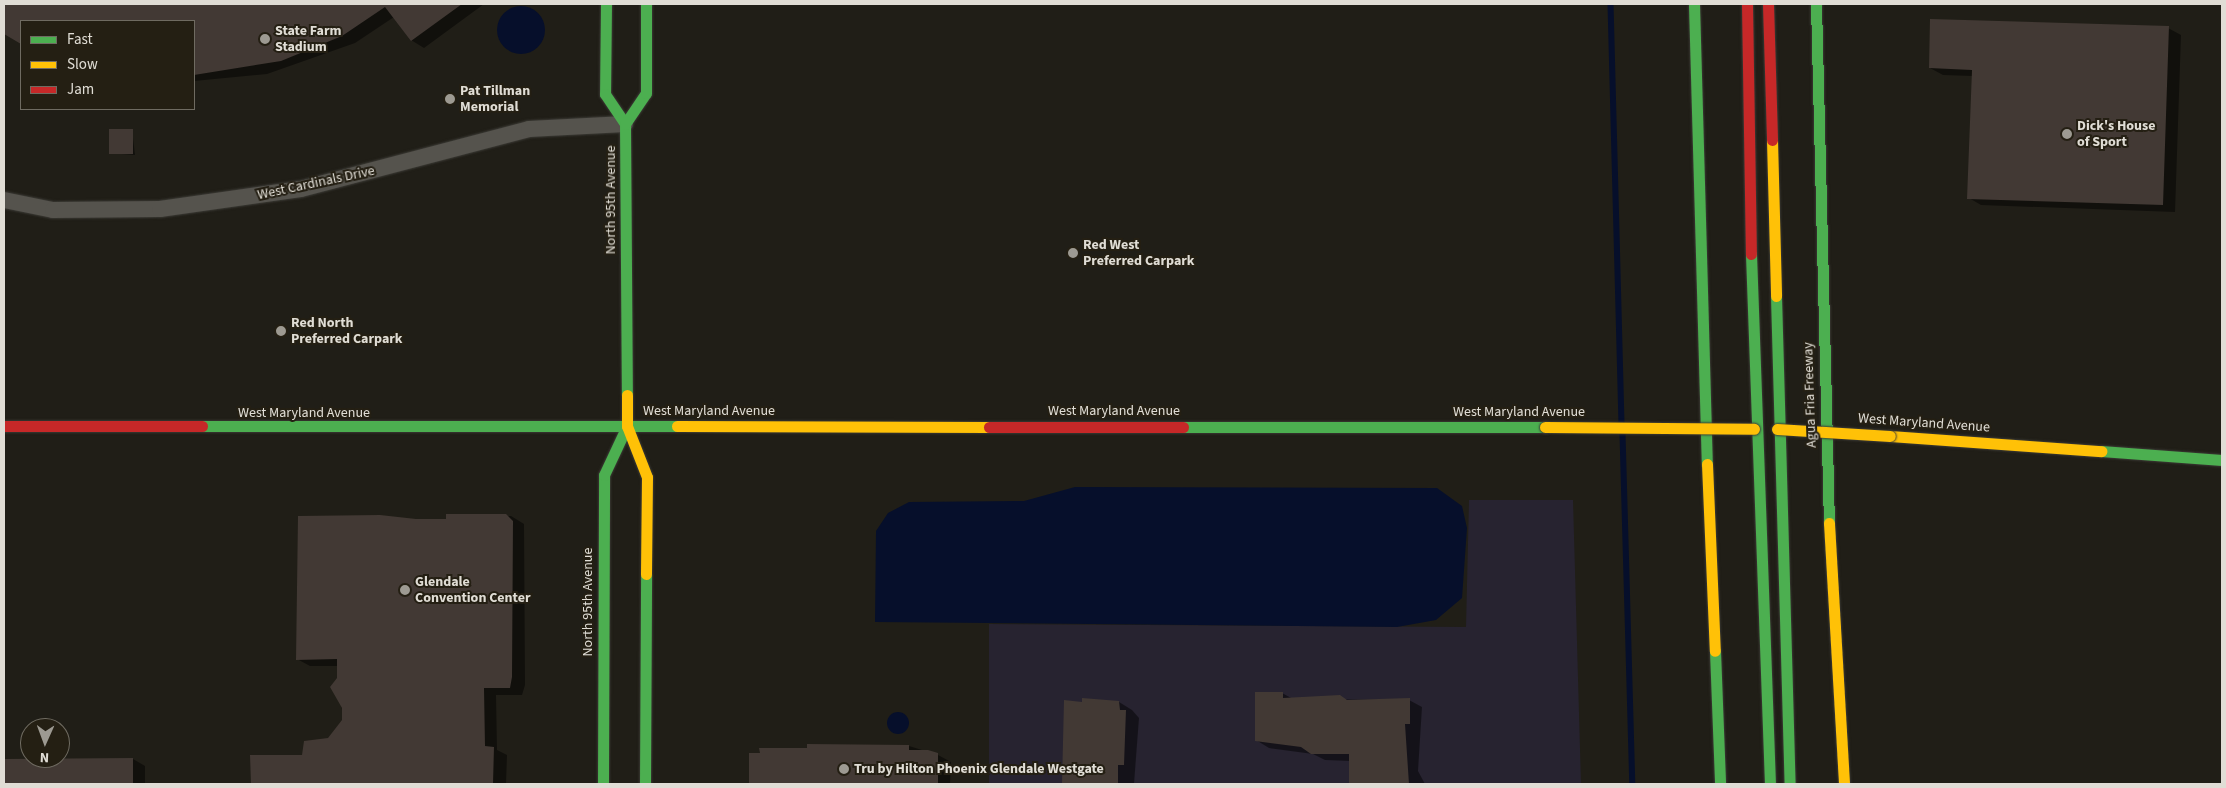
<!DOCTYPE html>
<html>
<head>
<meta charset="utf-8">
<style>
	body { margin:0 }
	#map { position:relative; width:2226px; height:788px; overflow:hidden; background:#201e17; font-family:"Source Sans 3",sans-serif }
	div>[style] { position:absolute }
	[style*='--x'] { left:calc(var(--x)*1px); top:calc(var(--y)*1px); width:calc(var(--w)*1px); rotate:calc(var(--a)*1deg) }
	.commercial>* { inset:0; background:#272330 }
	.water>* { inset:0; background:#060f2b }
	.round { border-radius:50% }
	.shadow>* { inset:0; background:#0007 }
	.stream>* { height:5.5px; margin:-2.75px; padding:0 2.75px; transform-origin:2.75px; border-radius:2.75px; background:#060f2b }
	.building>* { inset:0; background:#423934 }
	.roads { filter:drop-shadow(0 0 1px #3c3b36) drop-shadow(0 0 1px #3c3b36) }
	.street>* { height:16px; margin:-8px; padding:0 8px; transform-origin:8px; border-radius:8px; background:#55534d }
	.fast>* { height:11px; margin:-5.5px; padding:0 5.5px; transform-origin:5.5px; border-radius:5.5px; background:#4caf50 }
	.slow>* { height:11px; margin:-5.5px; padding:0 5.5px; transform-origin:5.5px; border-radius:5.5px; background:#ffc107 }
	.jam>* { height:11px; margin:-5.5px; padding:0 5.5px; transform-origin:5.5px; border-radius:5.5px; background:#c62828 }
	.bridges { filter:drop-shadow(0 0 1px #3c3b36) drop-shadow(0 0 1px #3c3b36) }
	.slow-bridge>* { height:11px; margin:-5.5px; padding:0 5.5px; transform-origin:5.5px; border-radius:5.5px; background:#ffc107 }
	.dots>* { width:14px; height:14px; translate:-50% -50%; box-sizing:border-box; border:2px solid #241f13; border-radius:50% }
	span { translate:-50% -50%; white-space:nowrap; text-align:center; line-height:1.15; -webkit-text-stroke:4px #241f13; paint-order:stroke }
	.poi-label { font-size:14px; color:#e0ddd5; font-weight:700 }
	.left { translate:0 -50%; text-align:left }
	.street-label { font-size:14px; color:#e0ddd5 }
	.frame { position:absolute; inset:0; border:5px solid #e0ddd5; pointer-events:none }
	.legend { position:absolute; left:20px; top:20px; width:175px; height:90px; box-sizing:border-box; background:#241f13; border:1px solid #6f6b61; margin:0; padding:6px 9px; list-style:none; font-size:15px; color:#e0ddd5 }
	.legend li { display:flex; align-items:center; gap:10px; height:25px }
	.legend b { width:25px; border:1px solid #6f6b61 }
	.north { position:absolute; left:20px; top:718px; width:50px; height:50px; box-sizing:border-box; background:#241f13; border:1px solid #6f6b61; border-radius:50%; rotate:182deg; font-size:14px; font-weight:700; line-height:20px; text-align:center; color:#e0ddd5 }
	.north::after { content:''; display:block; margin:auto; width:18px; height:22px; background:#9d9a92; clip-path:polygon(50% 0,100% 100%,50% 72%,0 100%) }
</style>
</head>
<body>
<div id="map">
	<div class="commercial">
		<div style="clip-path:polygon(1469px 500px,1573px 500px,1581px 784px,989px 784px,989px 624px,1466px 627px)"></div>
	</div>
	<div class="water">
		<div class="round" style="left:497px;top:6px;width:48px;height:48px"></div>
		<div style="clip-path:polygon(1075px 487px,1437px 488px,1462px 506px,1467px 528px,1462px 598px,1436px 620px,1397px 627px,875px 622px,876px 531px,888px 513px,909px 502px,1024px 501px)"></div>
		<div class="round" style="left:887px;top:712px;width:22px;height:22px"></div>
	</div>
	<div class="shadow">
		<div style="clip-path:polygon(4px 4px,420px 5px,484px 4px,424px 48px,411px 40px,394px 17px,355px 43px,267px 74px,194px 81px,194px 21px,21px 21px,21px 39px,4px 29px)"></div>
		<div style="clip-path:polygon(2168px 28px,2181px 35px,2175px 212px,1981px 205px,1969px 198px,1973px 76px,1943px 75px,1930px 68px)"></div>
		<div style="clip-path:polygon(132px 130px,135px 155px,110px 153px)"></div>
		<div style="clip-path:polygon(447px 515px,511px 516px,524px 524px,525px 685px,522px 695px,496px 695px,497px 750px,507px 755px,506px 784px,252px 784px,251px 756px,303px 756px,329px 739px,343px 721px,338px 666px,310px 666px,297px 659px,416px 521px,448px 520px)"></div>
		<div style="clip-path:polygon(1282px 693px,1293px 699px,1409px 700px,1422px 707px,1418px 771px,1425px 784px,1350px 784px,1350px 761px,1325px 760px,1313px 754px,1269px 748px,1256px 740px)"></div>
		<div style="clip-path:polygon(1065px 702px,1119px 702px,1132px 710px,1139px 718px,1134px 784px,1065px 784px)"></div>
		<div style="clip-path:polygon(825px 746px,909px 746px,938px 755px,951px 762px,950px 784px,750px 784px,751px 754px)"></div>
		<div style="clip-path:polygon(133px 759px,145px 766px,145px 784px,4px 784px,4px 761px)"></div>
	</div>
	<div class="stream">
		<div style="--x:1611;--y:4;--w:418;--a:88.5"></div>
		<div style="--x:1623;--y:434;--w:350;--a:88.4"></div>
	</div>
	<div class="building">
		<div style="clip-path:polygon(4px 4px,462px 4px,411px 41px,385px 7px,342px 36px,281px 61px,194px 75px,194px 21px,21px 21px,21px 44px,4px 34px)"></div>
		<div style="clip-path:polygon(1930px 19px,2169px 26px,2163px 205px,1967px 199px,1972px 70px,1929px 68px)"></div>
		<div style="clip-path:polygon(109px 129px,133px 129px,133px 154px,109px 154px)"></div>
		<div style="clip-path:polygon(446px 514px,506px 514px,513px 521px,512px 677px,510px 688px,484px 688px,485px 746px,494px 747px,493px 784px,251px 784px,250px 755px,302px 755px,304px 741px,328px 738px,342px 720px,342px 708px,330px 687px,337px 678px,337px 659px,296px 660px,298px 516px,380px 515px,416px 519px,446px 519px)"></div>
		<div style="clip-path:polygon(1255px 692px,1283px 692px,1283px 698px,1340px 695px,1347px 700px,1410px 698px,1410px 724px,1405px 724px,1409px 784px,1349px 784px,1349px 754px,1311px 754px,1301px 747px,1255px 741px)"></div>
		<div style="clip-path:polygon(1082px 698px,1119px 701px,1120px 710px,1126px 710px,1124px 765px,1118px 765px,1118px 784px,1062px 784px,1064px 700px,1082px 702px)"></div>
		<div style="clip-path:polygon(807px 744px,909px 745px,909px 750px,928px 750px,938px 753px,938px 784px,749px 784px,749px 753px,760px 753px,759px 748px,807px 748px)"></div>
		<div style="clip-path:polygon(133px 758px,133px 784px,4px 784px,4px 759px)"></div>
	</div>
	<div class="roads">
		<div class="street">
			<div style="--x:4;--y:200;--w:50;--a:11.5"></div>
			<div style="--x:53;--y:210;--w:107;--a:-0.5"></div>
			<div style="--x:160;--y:209;--w:142;--a:-8.1"></div>
			<div style="--x:301;--y:189;--w:236;--a:-14.7"></div>
			<div style="--x:529;--y:129;--w:96;--a:-3"></div>
		</div>
		<div class="fast">
			<div style="--x:606;--y:4;--w:90;--a:90.6"></div>
			<div style="--x:605;--y:94;--w:36;--a:56"></div>
			<div style="--x:625;--y:124;--w:271;--a:89.6"></div>
			<div style="--x:1694;--y:4;--w:460;--a:88.4"></div>
			<div style="--x:1816;--y:4;--w:519;--a:88.57"></div>
			<div style="--x:625;--y:124;--w:37;--a:-56"></div>
			<div style="--x:646;--y:93;--w:89;--a:-90"></div>
			<div style="--x:1751;--y:254;--w:530;--a:87.95"></div>
			<div style="--x:1776;--y:296;--w:488;--a:88.4"></div>
			<div style="--x:202;--y:426;--w:475;--a:0"></div>
			<div style="--x:1183;--y:427;--w:362;--a:0"></div>
			<div style="--x:2101;--y:451;--w:121;--a:4.3"></div>
			<div style="--x:1715;--y:651;--w:133;--a:87.8"></div>
			<div style="--x:603;--y:784;--w:309;--a:-89.8"></div>
			<div style="--x:604;--y:475;--w:54;--a:-64.9"></div>
			<div style="--x:645;--y:784;--w:210;--a:-89.7"></div>
		</div>
		<div class="slow">
			<div style="--x:1772;--y:140;--w:156;--a:88.5"></div>
			<div style="--x:627;--y:395;--w:31;--a:90"></div>
			<div style="--x:627;--y:426;--w:55;--a:68.6"></div>
			<div style="--x:647;--y:477;--w:97;--a:90.6"></div>
			<div style="--x:677;--y:426;--w:312;--a:0.2"></div>
			<div style="--x:1890;--y:436;--w:212;--a:4.1"></div>
			<div style="--x:1707;--y:464;--w:187;--a:87.6"></div>
			<div style="--x:1829;--y:523;--w:261;--a:86.7"></div>
		</div>
		<div class="jam">
			<div style="--x:1747;--y:4;--w:250;--a:89.1"></div>
			<div style="--x:1768;--y:4;--w:136;--a:88.3"></div>
			<div style="--x:4;--y:426;--w:198;--a:0"></div>
			<div style="--x:989;--y:427;--w:194;--a:0"></div>
		</div>
	</div>
	<div class="bridges">
		<div class="slow-bridge">
			<div style="--x:1545;--y:427;--w:209;--a:0.5"></div>
			<div style="--x:1777;--y:429;--w:113;--a:3.5"></div>
		</div>
	</div>
	<div class="dots">
		<div style="left:265px;top:39px;background:#9d9a92"></div>
		<div style="left:450px;top:99px;background:#9d9a92"></div>
		<div style="left:2067px;top:134px;background:#9d9a92"></div>
		<div style="left:1073px;top:253px;background:#9d9a92"></div>
		<div style="left:281px;top:331px;background:#9d9a92"></div>
		<div style="left:405px;top:590px;background:#9d9a92"></div>
		<div style="left:844px;top:769px;background:#9d9a92"></div>
	</div>
	<div class="poi-label">
		<span class="left" style="left:275px;top:39px">State Farm<br>Stadium</span>
		<span class="left" style="left:460px;top:99px">Pat Tillman<br>Memorial</span>
		<span class="left" style="left:2077px;top:134px">Dick's House<br>of Sport</span>
		<span class="left" style="left:1083px;top:253px">Red West<br>Preferred Carpark</span>
		<span class="left" style="left:291px;top:331px">Red North<br>Preferred Carpark</span>
		<span class="left" style="left:415px;top:590px">Glendale<br>Convention Center</span>
		<span class="left" style="left:854px;top:769px">Tru by Hilton Phoenix Glendale Westgate</span>
	</div>
	<div class="street-label">
		<span style="left:316px;top:183px;rotate:-12deg">West Cardinals Drive</span>
		<span style="left:611px;top:200px;rotate:-90deg">North 95th Avenue</span>
		<span style="left:1810px;top:395px;rotate:-92deg">Agua Fria Freeway</span>
		<span style="left:709px;top:411px">West Maryland Avenue</span>
		<span style="left:1114px;top:411px">West Maryland Avenue</span>
		<span style="left:1519px;top:412px">West Maryland Avenue</span>
		<span style="left:304px;top:413px">West Maryland Avenue</span>
		<span style="left:1924px;top:423px;rotate:4deg">West Maryland Avenue</span>
		<span style="left:588px;top:602px;rotate:-90deg">North 95th Avenue</span>
	</div>
	<div class="frame"></div>
	<ul class="legend">
	<li><b style="height:6px;background:#4caf50"></b>Fast</li>
	<li><b style="height:6px;background:#ffc107"></b>Slow</li>
	<li><b style="height:6px;background:#c62828"></b>Jam</li>
	</ul>
	<div class="north">N</div>
</div>
</body>
</html>
